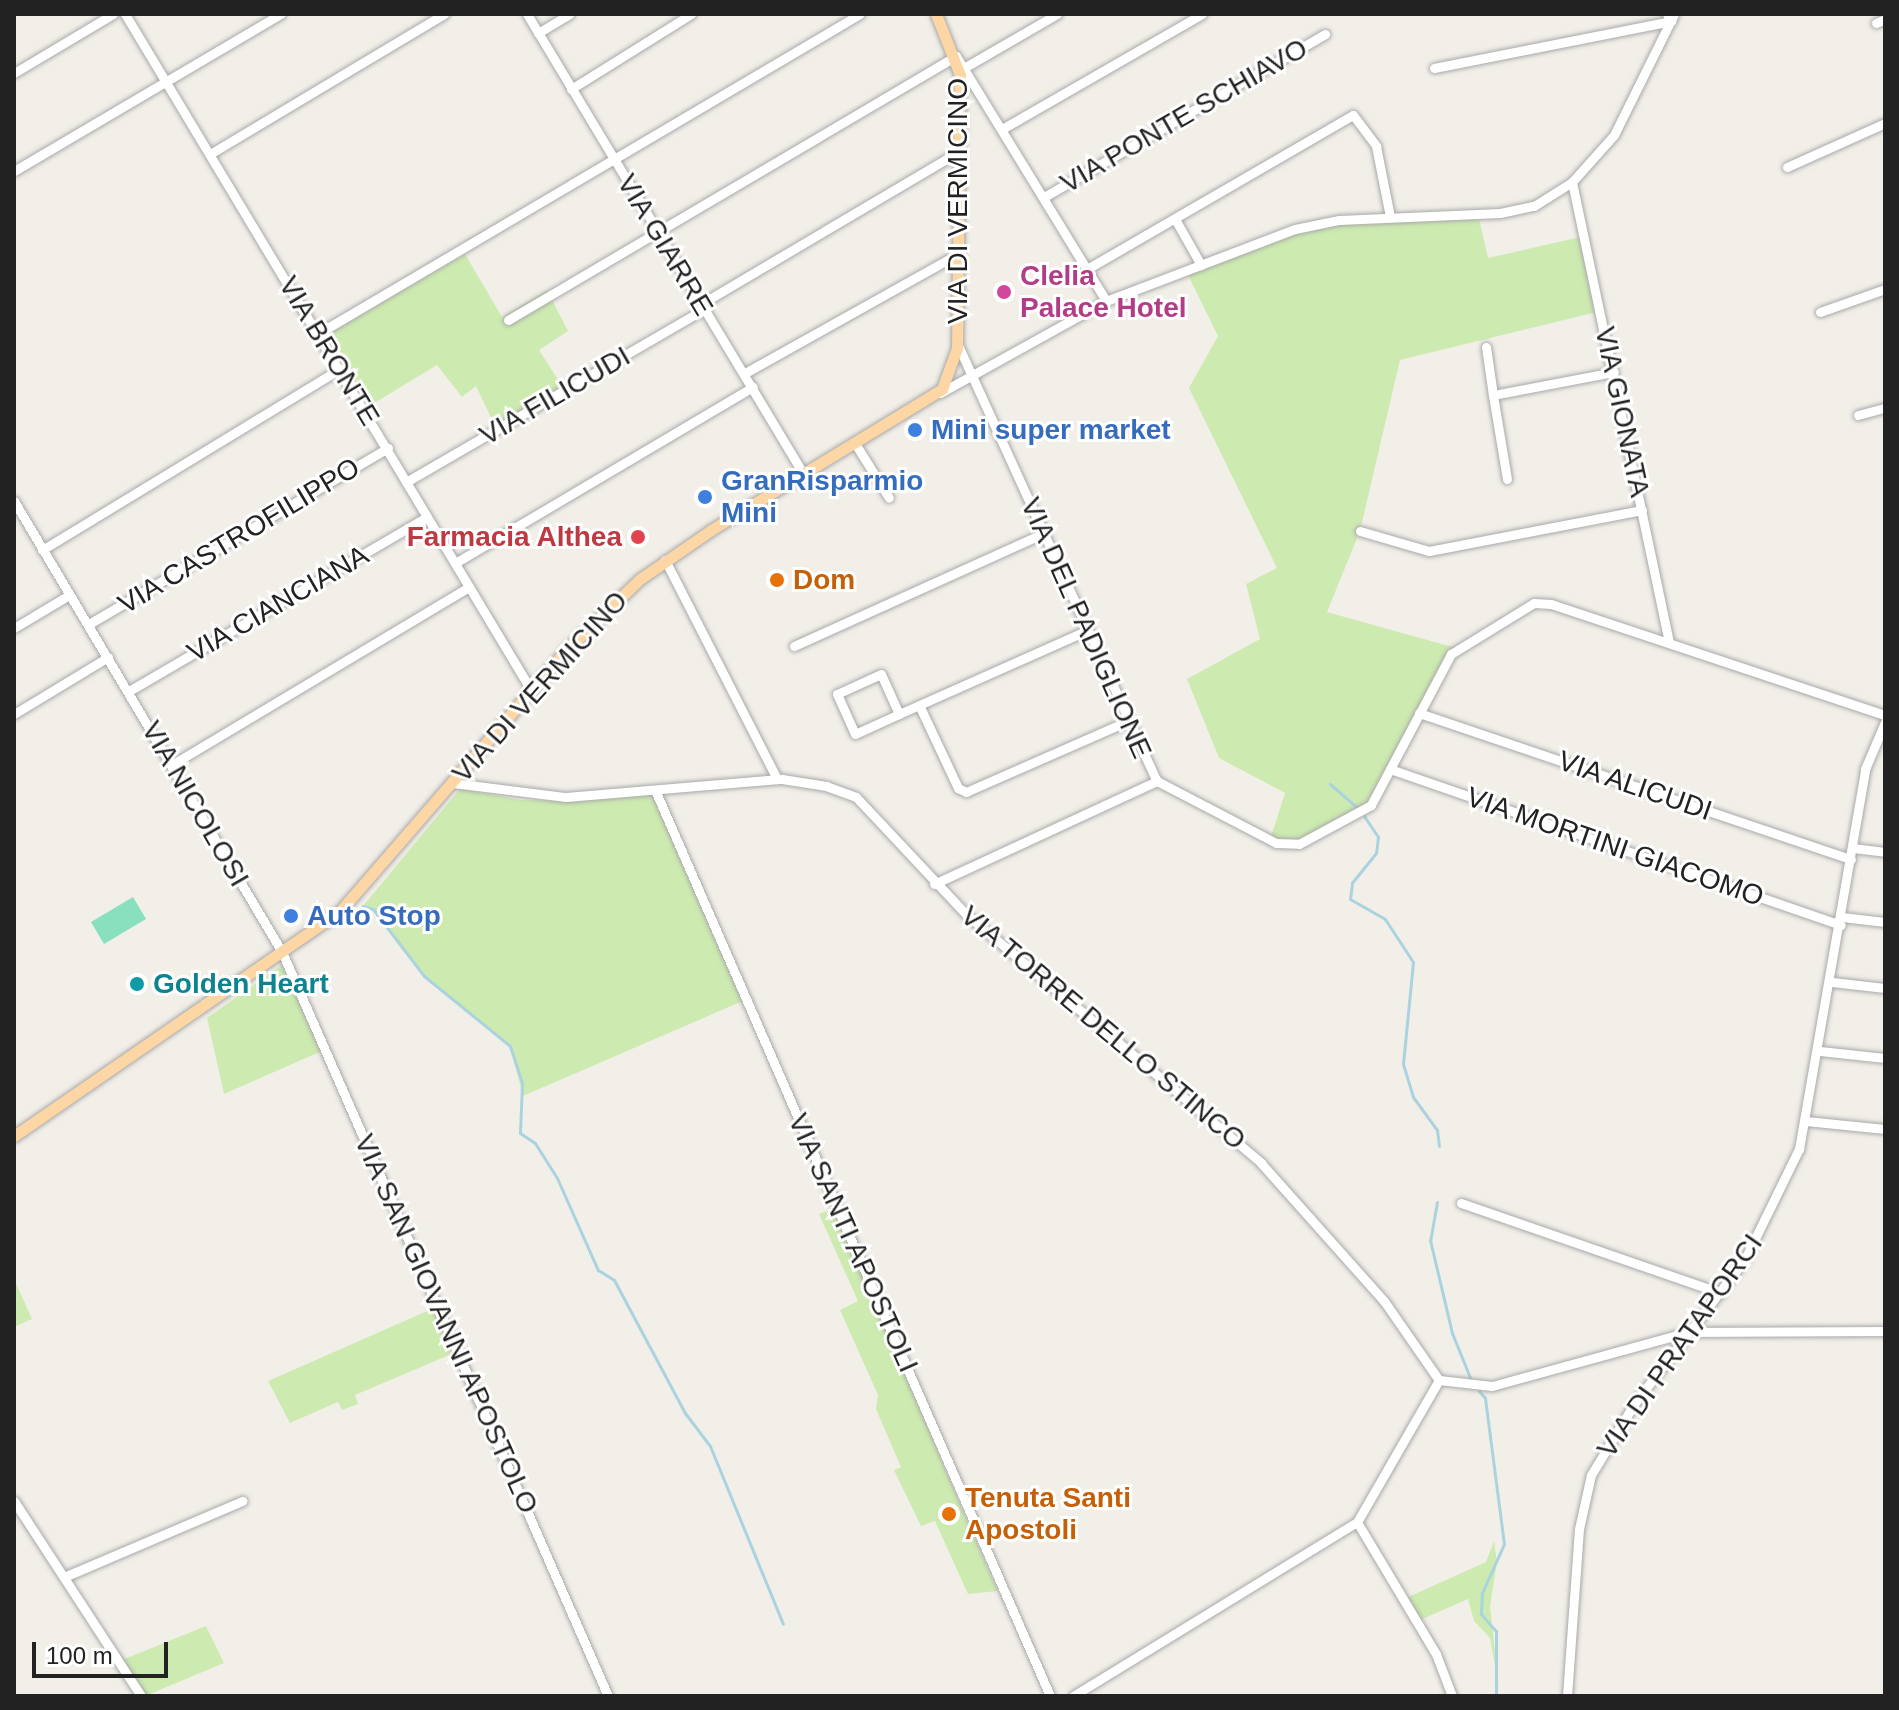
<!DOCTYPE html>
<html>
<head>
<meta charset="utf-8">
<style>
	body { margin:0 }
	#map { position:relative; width:1899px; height:1710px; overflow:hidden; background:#f2efe9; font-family:Helvetica,sans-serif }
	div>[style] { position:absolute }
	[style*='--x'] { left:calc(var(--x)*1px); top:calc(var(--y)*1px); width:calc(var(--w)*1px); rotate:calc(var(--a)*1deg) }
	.grass>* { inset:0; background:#cdebb0 }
	.pitch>* { inset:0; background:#88e0be }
	.stream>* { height:3px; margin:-1.5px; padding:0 1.5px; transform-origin:1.5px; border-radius:1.5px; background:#aad3df }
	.roads { filter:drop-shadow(0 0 2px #a9a9a9) drop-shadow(0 0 2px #a9a9a9) }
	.minor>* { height:9px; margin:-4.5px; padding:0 4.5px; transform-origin:4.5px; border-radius:4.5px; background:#fff }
	.major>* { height:11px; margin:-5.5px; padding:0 5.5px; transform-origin:5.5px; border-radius:5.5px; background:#fcd6a4 }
	.dots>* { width:22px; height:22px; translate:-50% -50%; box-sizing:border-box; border:4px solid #fff; border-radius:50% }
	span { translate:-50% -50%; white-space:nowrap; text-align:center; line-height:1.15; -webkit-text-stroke:6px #fff; paint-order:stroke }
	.street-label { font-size:28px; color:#222 }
	.hotel-label { font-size:28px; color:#b23c85; font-weight:700 }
	.left { translate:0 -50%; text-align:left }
	.shop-label { font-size:28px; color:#366cbe; font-weight:700 }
	.health-label { font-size:28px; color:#be3a42; font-weight:700 }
	.right { translate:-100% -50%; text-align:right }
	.food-label { font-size:28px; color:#c56008; font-weight:700 }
	.culture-label { font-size:28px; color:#0d838f; font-weight:700 }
	.frame { position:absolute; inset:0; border:16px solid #222; pointer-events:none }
	.scale { position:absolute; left:32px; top:1642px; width:136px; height:36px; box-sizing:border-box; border:4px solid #222; border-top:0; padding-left:10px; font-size:24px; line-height:28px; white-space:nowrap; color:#222; -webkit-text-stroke:6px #fff; paint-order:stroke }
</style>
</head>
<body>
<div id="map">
	<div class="grass">
		<div style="clip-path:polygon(1478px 214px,1488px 258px,1585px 236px,1601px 311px,1400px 360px,1360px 531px,1327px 612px,1456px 648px,1374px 801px,1296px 845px,1270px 840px,1285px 793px,1219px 758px,1187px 679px,1260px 639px,1246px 584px,1277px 568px,1189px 388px,1218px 336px,1186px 271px,1315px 224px)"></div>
		<div style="clip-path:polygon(465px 254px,502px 317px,547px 290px,568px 331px,539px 350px,562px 386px,495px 426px,476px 386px,462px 397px,437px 365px,371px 405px,325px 336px)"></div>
		<div style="clip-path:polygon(460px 789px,521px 800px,578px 801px,654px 793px,745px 1000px,523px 1096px,510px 1046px,424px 976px,374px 909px,363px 906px)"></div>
		<div style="clip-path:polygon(282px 965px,322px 1051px,224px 1094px,207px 1018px)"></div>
		<div style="clip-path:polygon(835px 1208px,966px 1518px,998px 1591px,968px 1594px,935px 1521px,921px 1526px,894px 1470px,901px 1467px,876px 1409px,878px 1395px,840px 1310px,858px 1301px,819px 1214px)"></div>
		<div style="clip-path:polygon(14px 1279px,32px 1319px,14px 1327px)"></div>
		<div style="clip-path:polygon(434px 1308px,454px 1353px,355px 1395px,358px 1404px,342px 1410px,338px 1402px,290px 1423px,268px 1381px)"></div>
		<div style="clip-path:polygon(1494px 1541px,1497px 1562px,1490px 1606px,1499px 1688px,1490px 1638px,1474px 1621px,1468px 1599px,1420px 1620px,1406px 1598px,1486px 1562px)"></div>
		<div style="clip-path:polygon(206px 1626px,224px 1663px,145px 1696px,122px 1660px)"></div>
	</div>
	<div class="pitch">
		<div style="clip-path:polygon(133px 897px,146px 919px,104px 944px,91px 922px)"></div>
	</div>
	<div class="stream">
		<div style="--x:1330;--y:784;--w:38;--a:41"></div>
		<div style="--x:1364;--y:816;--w:25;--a:56"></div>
		<div style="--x:1378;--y:837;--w:16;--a:97"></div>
		<div style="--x:1376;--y:853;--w:38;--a:129"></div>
		<div style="--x:1352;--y:883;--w:16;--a:97"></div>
		<div style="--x:1350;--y:899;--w:40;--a:29.7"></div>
		<div style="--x:1385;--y:919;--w:51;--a:56.9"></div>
		<div style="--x:1413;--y:962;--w:102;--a:95.6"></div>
		<div style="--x:1403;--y:1064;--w:34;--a:73"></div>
		<div style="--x:1413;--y:1097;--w:41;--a:54"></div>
		<div style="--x:1437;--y:1130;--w:16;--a:83"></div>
		<div style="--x:363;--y:906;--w:10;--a:17"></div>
		<div style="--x:373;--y:909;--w:84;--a:52.7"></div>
		<div style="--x:424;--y:976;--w:111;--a:39.1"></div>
		<div style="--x:510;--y:1046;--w:39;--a:72"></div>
		<div style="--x:522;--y:1083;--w:50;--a:92.3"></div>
		<div style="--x:520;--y:1133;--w:18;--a:34"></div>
		<div style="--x:535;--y:1143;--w:41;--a:57.8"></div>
		<div style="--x:557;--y:1178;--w:101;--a:66"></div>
		<div style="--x:598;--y:1270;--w:19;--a:32"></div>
		<div style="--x:614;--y:1280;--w:151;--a:61.9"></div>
		<div style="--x:685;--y:1413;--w:41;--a:52.9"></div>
		<div style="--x:710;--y:1446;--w:192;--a:67.7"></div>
		<div style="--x:1437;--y:1202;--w:39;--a:100"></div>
		<div style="--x:1430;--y:1240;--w:96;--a:76.7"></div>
		<div style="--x:1452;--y:1333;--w:51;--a:68"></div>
		<div style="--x:1479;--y:1391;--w:9;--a:49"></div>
		<div style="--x:1485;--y:1398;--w:147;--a:82.6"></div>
		<div style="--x:1504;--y:1544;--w:54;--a:114.2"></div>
		<div style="--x:1482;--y:1593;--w:21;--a:93"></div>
		<div style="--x:1481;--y:1614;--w:23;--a:49"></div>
		<div style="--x:1496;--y:1631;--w:65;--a:90"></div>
	</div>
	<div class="roads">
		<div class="minor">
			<div style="--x:125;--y:14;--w:789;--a:59.01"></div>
			<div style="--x:527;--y:14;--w:538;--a:59"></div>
			<div style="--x:1876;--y:23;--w:10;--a:-24"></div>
			<div style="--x:538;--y:33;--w:37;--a:-31"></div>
			<div style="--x:1434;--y:68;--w:242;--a:-11.2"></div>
			<div style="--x:1671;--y:21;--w:8;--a:-120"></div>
			<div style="--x:962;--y:69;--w:110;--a:-30.1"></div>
			<div style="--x:14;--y:73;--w:115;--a:-30.8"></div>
			<div style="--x:571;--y:89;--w:142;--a:-32"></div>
			<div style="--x:1002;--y:129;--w:231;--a:-29.9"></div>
			<div style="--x:210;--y:154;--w:273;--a:-30.9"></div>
			<div style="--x:1787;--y:167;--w:107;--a:-24.2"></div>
			<div style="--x:14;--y:171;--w:310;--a:-30.5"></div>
			<div style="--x:1572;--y:182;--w:470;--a:78.1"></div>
			<div style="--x:1044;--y:197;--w:325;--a:-30.1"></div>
			<div style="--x:1175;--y:219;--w:53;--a:60.5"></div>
			<div style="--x:1087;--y:269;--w:307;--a:-30.1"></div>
			<div style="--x:1353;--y:115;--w:39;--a:53"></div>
			<div style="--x:1376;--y:146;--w:72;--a:78.8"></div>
			<div style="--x:701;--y:304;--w:299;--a:-30.6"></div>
			<div style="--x:1820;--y:312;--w:69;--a:-19.5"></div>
			<div style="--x:508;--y:320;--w:520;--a:-30.51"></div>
			<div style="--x:956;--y:56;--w:287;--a:58.5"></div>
			<div style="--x:319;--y:333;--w:628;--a:-30.53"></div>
			<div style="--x:957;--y:343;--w:482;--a:65.5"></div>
			<div style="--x:1157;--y:781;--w:134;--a:27.5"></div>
			<div style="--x:1276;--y:843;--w:23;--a:2"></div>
			<div style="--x:1299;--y:844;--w:82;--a:-28.4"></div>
			<div style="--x:1371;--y:805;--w:171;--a:-62.1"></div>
			<div style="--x:1451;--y:654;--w:97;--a:-31.6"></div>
			<div style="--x:1534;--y:603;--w:17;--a:3"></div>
			<div style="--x:1551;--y:604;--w:352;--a:18.4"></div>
			<div style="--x:1486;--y:347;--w:49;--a:81.7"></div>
			<div style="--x:745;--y:373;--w:242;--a:-29.2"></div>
			<div style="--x:940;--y:393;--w:190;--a:-29"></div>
			<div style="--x:1106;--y:301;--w:202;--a:-20.9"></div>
			<div style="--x:1295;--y:229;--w:45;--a:-11.6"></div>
			<div style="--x:1339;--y:220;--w:161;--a:-2.5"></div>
			<div style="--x:1500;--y:213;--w:35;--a:-12"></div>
			<div style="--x:1534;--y:206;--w:45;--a:-32.3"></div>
			<div style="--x:1572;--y:182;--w:63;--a:-48.2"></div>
			<div style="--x:1614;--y:135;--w:135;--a:-63.6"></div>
			<div style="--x:1858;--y:415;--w:28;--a:-15"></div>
			<div style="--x:856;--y:445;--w:62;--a:58.1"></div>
			<div style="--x:1507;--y:479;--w:85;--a:-99.5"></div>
			<div style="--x:1493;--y:395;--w:123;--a:-10.8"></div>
			<div style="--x:406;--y:482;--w:345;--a:-30.1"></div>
			<div style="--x:14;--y:501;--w:525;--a:59.28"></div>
			<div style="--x:282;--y:952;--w:812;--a:66.34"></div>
			<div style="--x:1360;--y:531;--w:72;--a:16.2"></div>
			<div style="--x:1429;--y:551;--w:217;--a:-10.9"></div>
			<div style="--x:42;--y:550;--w:349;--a:-31.3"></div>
			<div style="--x:665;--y:560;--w:246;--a:62.9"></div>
			<div style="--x:455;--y:563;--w:346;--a:-30.6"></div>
			<div style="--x:89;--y:624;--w:347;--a:-30.5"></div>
			<div style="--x:14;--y:628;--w:64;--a:-31"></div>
			<div style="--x:794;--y:646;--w:272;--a:-24.3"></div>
			<div style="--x:881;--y:674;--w:44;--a:65.8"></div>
			<div style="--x:899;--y:714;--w:48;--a:155.6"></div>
			<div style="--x:855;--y:734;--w:44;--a:-114.2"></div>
			<div style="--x:837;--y:694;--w:48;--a:-24.4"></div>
			<div style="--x:129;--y:691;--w:345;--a:-30.3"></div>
			<div style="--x:919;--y:705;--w:92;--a:64.8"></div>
			<div style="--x:958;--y:788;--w:9;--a:27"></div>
			<div style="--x:966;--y:792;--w:177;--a:-23.7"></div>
			<div style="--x:1419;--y:713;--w:456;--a:18.7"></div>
			<div style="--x:14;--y:714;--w:110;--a:-31.2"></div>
			<div style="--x:899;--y:714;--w:204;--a:-24"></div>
			<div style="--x:173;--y:764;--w:345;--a:-30.9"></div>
			<div style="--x:1390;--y:769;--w:477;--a:19.1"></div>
			<div style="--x:453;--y:783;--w:114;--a:7.1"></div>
			<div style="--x:566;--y:797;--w:217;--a:-4.8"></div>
			<div style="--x:782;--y:779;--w:45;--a:9"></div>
			<div style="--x:826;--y:786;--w:32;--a:20"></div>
			<div style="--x:856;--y:797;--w:162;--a:46.8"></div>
			<div style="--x:967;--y:915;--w:385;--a:40.1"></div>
			<div style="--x:1261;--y:1163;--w:185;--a:48.3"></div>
			<div style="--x:1384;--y:1301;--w:96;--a:55.2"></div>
			<div style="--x:1439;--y:1380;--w:53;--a:6.5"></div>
			<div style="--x:1492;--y:1386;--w:203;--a:-15.4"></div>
			<div style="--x:1688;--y:1332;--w:197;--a:-0.3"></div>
			<div style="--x:655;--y:790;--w:988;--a:66.44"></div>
			<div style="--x:1853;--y:848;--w:32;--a:7"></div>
			<div style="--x:934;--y:884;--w:246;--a:-24.8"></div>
			<div style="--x:1842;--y:917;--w:43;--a:6.6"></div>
			<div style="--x:1832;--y:982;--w:53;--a:6.5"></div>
			<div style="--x:1820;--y:1051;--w:65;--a:6.1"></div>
			<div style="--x:1806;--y:1121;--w:79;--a:5.8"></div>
			<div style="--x:1461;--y:1203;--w:275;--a:19.1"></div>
			<div style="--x:14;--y:1501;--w:233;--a:56.9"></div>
			<div style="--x:1357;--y:1522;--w:154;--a:59.1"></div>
			<div style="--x:1436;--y:1654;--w:45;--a:69.1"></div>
			<div style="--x:64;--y:1577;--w:194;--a:-23.1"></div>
			<div style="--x:1073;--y:1696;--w:333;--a:-31.5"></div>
			<div style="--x:1357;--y:1522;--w:164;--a:-60"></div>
			<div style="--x:1567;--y:1696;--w:167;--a:-85.9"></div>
			<div style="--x:1579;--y:1529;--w:55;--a:-77.5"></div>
			<div style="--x:1591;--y:1475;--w:83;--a:-58.8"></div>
			<div style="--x:1634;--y:1404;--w:183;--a:-52.6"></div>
			<div style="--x:1745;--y:1259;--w:123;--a:-63.9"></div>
			<div style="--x:1799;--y:1149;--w:386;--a:-80.1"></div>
			<div style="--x:1865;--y:769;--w:51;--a:-66.9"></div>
		</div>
		<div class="major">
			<div style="--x:14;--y:1136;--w:397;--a:-34.6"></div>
			<div style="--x:341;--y:910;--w:345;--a:-49.1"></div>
			<div style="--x:567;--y:649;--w:101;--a:-43.8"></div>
			<div style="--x:640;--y:579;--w:86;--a:-34.6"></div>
			<div style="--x:711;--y:530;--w:271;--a:-31.4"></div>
			<div style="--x:942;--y:389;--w:44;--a:-69.9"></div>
			<div style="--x:957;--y:348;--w:273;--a:-89.4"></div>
			<div style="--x:960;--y:75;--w:66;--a:-111.5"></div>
		</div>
	</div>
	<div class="dots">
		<div style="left:1004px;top:292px;background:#d1479c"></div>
		<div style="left:915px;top:430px;background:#3f7fe0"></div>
		<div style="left:705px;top:497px;background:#3f7fe0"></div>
		<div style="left:638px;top:537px;background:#e0444e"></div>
		<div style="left:777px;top:580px;background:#e8710a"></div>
		<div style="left:291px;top:916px;background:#3f7fe0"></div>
		<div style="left:137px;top:984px;background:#0f9aa8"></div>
		<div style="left:949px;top:1514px;background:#e8710a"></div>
	</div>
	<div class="street-label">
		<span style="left:1184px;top:116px;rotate:-30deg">VIA PONTE SCHIAVO</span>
		<span style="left:958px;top:201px;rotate:-90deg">VIA DI VERMICINO</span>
		<span style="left:665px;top:245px;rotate:59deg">VIA GIARRE</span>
		<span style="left:329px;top:351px;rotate:59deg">VIA BRONTE</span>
		<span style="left:555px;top:396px;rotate:-30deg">VIA FILICUDI</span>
		<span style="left:1622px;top:412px;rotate:78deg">VIA GIONATA</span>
		<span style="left:239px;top:536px;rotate:-31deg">VIA CASTROFILIPPO</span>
		<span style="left:278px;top:604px;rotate:-30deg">VIA CIANCIANA</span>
		<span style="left:1086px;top:628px;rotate:66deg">VIA DEL PADIGLIONE</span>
		<span style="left:540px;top:687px;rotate:-48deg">VIA DI VERMICINO</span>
		<span style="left:1635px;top:786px;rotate:19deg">VIA ALICUDI</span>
		<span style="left:195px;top:804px;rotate:60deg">VIA NICOLOSI</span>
		<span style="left:1615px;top:847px;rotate:19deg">VIA MORTINI GIACOMO</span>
		<span style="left:1103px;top:1028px;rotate:40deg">VIA TORRE DELLO STINCO</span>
		<span style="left:853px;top:1243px;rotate:66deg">VIA SANTI APOSTOLI</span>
		<span style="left:446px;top:1324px;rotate:66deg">VIA SAN GIOVANNI APOSTOLO</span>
		<span style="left:1680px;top:1346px;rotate:-55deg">VIA DI PRATAPORCI</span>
	</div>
	<div class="hotel-label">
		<span class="left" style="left:1020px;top:292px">Clelia<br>Palace Hotel</span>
	</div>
	<div class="shop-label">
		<span class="left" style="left:931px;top:430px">Mini super market</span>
		<span class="left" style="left:721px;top:497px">GranRisparmio<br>Mini</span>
		<span class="left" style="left:307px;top:916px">Auto Stop</span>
	</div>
	<div class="health-label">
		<span class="right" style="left:622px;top:537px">Farmacia Althea</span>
	</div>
	<div class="food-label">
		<span class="left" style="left:793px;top:580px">Dom</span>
		<span class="left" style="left:965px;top:1514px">Tenuta Santi<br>Apostoli</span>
	</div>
	<div class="culture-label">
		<span class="left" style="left:153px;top:984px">Golden Heart</span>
	</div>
	<div class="frame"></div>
	<div class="scale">100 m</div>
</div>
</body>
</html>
